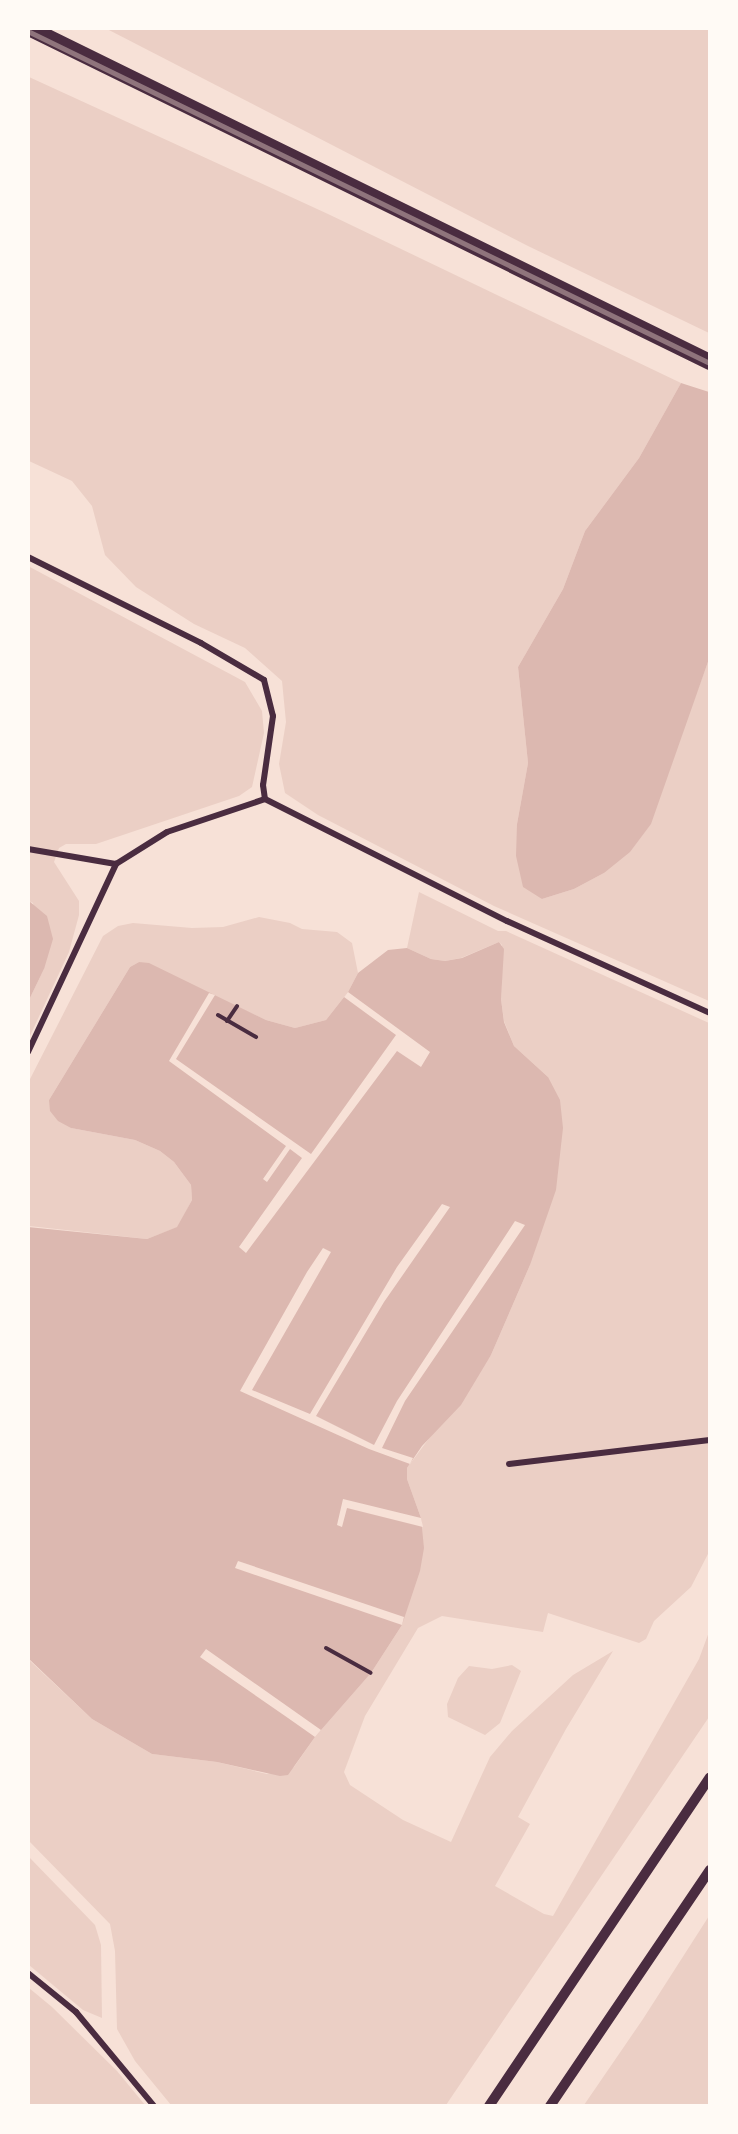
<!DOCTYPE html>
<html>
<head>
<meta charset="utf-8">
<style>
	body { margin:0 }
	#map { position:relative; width:738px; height:2134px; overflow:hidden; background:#f7e1d7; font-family:Roboto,sans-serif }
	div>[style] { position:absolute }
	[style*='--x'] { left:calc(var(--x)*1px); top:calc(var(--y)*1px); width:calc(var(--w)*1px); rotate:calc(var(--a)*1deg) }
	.green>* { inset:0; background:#ebcfc5 }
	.water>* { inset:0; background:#dcb8b0 }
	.pier>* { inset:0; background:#f7e1d7 }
	.path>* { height:4px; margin:-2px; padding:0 2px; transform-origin:2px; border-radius:2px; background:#4a2c40 }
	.minor>* { height:6px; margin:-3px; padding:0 3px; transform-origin:3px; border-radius:3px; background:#4a2c40 }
	.tertiary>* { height:10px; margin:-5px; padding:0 5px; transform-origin:5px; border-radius:5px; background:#4a2c40 }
	.trunk>* { height:16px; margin:-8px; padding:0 8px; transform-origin:8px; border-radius:8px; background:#4a2c40 }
	.rail>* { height:4.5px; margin:-2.25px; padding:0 2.25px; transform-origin:2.25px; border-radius:2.25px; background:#8f747c }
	span { translate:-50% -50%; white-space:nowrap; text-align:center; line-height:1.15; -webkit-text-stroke:4.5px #fffaf5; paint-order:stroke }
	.frame { position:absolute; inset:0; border:30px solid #fffaf5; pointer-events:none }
</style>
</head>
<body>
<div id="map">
	<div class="green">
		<div style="clip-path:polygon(107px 29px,709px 29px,709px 333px,528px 246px)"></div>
		<div style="clip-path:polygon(29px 77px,328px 214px,681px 383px,639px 458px,585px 531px,563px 589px,518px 667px,528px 763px,517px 824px,542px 899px,574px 889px,604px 873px,672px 760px,709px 659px,709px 1001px,494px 906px,318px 815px,285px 793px,279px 764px,286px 722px,282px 681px,245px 648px,194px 624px,136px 587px,105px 555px,92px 506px,72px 481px,29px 461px)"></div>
		<div style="clip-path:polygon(28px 566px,245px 682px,262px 711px,264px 733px,252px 787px,239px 796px,96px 844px,66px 844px,59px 848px,54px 862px,79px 901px,79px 915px,69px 952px,29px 1038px,29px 1000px,44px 969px,33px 903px,29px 901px)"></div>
		<div style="clip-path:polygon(419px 892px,498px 931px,506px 931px,709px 1023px,709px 1552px,691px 1587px,654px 1621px,646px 1639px,639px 1643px,548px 1613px,543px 1632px,442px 1616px,418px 1628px,365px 1716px,344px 1772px,350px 1785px,403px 1820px,451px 1842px,490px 1757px,512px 1731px,573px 1675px,613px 1651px,566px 1729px,518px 1817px,530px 1824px,495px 1886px,544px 1914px,553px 1916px,699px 1659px,709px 1632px,709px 1717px,446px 2105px,171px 2105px,135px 2061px,117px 2029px,115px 1951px,110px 1924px,29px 1841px,28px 1659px,92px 1719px,152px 1754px,217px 1762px,267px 1774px,294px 1767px,315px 1737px,371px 1673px,402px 1625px,409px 1602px,421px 1518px,407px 1479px,407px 1468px,491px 1355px,530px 1265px,548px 1077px,514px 1046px,504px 1021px,501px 999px,502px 945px,499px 942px,461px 958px,445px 961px,431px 959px,407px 948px)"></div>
		<div style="clip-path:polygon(259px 917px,290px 923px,302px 929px,337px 932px,352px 943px,358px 973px,348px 992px,326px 1020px,295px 1028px,266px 1020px,139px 962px,130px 967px,49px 1100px,71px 1128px,135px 1140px,160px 1151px,174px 1162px,191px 1185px,192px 1200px,178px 1227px,147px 1239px,29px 1226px,28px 1083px,103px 936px,118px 926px,133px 923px,192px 928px,223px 927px)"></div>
		<div style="clip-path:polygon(512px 1665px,521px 1671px,500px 1723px,485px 1735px,448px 1717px,447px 1704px,458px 1678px,469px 1666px,492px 1669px)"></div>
		<div style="clip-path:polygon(29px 1857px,95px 1925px,101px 1945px,102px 2018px,83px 2010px,29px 1965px)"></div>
		<div style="clip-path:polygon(709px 1916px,709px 2105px,584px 2105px,643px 2019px)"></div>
		<div style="clip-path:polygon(29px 1988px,52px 2007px,117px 2071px,145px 2105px,29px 2105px)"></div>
	</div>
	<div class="water">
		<div style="clip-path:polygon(681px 383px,709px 392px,709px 659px,651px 824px,630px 852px,604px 873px,574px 889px,542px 899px,523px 887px,516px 856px,517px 824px,528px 763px,518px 667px,563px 589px,585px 531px,639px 458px)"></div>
		<div style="clip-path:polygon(29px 901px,47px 916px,53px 939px,44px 969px,29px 1000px)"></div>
		<div style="clip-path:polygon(499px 942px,504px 949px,501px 999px,504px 1022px,514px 1046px,548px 1077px,560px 1100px,563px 1128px,556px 1190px,530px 1265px,491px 1355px,461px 1405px,422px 1446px,407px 1468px,407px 1479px,421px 1518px,424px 1548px,420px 1571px,402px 1625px,371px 1673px,315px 1737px,288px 1775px,280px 1776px,217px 1762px,152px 1754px,92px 1719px,29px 1659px,28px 1227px,147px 1239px,177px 1227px,192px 1200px,191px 1185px,174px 1162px,160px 1151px,135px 1140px,71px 1128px,58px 1121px,50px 1111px,49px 1100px,130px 967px,139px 962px,149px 963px,266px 1020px,295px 1028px,326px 1020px,348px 992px,358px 973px,388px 950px,407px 948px,431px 959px,445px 961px,462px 958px)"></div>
	</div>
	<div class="pier">
		<div style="clip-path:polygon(348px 992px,430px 1052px,421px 1067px,397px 1051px,246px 1253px,239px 1247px,302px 1158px,290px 1149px,267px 1182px,263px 1179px,286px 1146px,169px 1061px,209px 993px,215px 995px,176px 1059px,311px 1154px,396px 1035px,344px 997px)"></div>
		<div style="clip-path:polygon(442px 1204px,450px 1207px,384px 1302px,316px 1416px,374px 1445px,397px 1401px,515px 1221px,525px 1225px,405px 1401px,382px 1448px,413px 1458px,410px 1464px,369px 1449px,240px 1391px,307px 1272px,323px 1248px,331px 1252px,252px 1390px,310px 1414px,397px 1267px)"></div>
		<div style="clip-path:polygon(343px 1499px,421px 1518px,423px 1527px,347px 1508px,342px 1527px,337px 1525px)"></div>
		<div style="clip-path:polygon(238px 1561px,404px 1617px,402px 1625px,235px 1568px)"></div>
		<div style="clip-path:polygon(206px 1649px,321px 1730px,315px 1737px,288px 1718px,200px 1657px)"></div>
	</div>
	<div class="path">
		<div style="--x:218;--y:1015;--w:44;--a:30.1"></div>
		<div style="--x:227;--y:1021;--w:18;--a:-56"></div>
		<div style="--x:326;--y:1648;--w:51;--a:29.1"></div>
	</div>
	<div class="minor">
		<div style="--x:28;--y:557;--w:193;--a:26.4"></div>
		<div style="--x:201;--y:643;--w:73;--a:30.4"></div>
		<div style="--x:264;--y:680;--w:37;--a:76"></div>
		<div style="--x:273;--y:716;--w:70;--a:98.2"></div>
		<div style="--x:263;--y:785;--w:14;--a:82"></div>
		<div style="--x:28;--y:849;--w:89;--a:9.7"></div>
		<div style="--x:28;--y:1052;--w:208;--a:-64.9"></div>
		<div style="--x:116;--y:864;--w:60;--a:-32.1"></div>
		<div style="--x:167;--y:832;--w:103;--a:-18.6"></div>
		<div style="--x:265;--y:799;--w:271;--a:26.8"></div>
		<div style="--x:507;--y:921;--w:223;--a:24.4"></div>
		<div style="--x:509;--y:1464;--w:202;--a:-6.8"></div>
		<div style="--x:28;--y:1973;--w:62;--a:39.1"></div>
		<div style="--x:76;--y:2012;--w:122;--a:50.3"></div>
	</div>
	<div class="tertiary">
		<div style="--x:489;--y:2106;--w:396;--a:-56.1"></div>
		<div style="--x:550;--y:2106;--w:285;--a:-55.9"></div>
	</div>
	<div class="trunk">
		<div style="--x:29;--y:28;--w:758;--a:26.13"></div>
	</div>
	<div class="rail">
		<div style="--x:28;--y:31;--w:759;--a:25.96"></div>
	</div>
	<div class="frame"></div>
</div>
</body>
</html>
